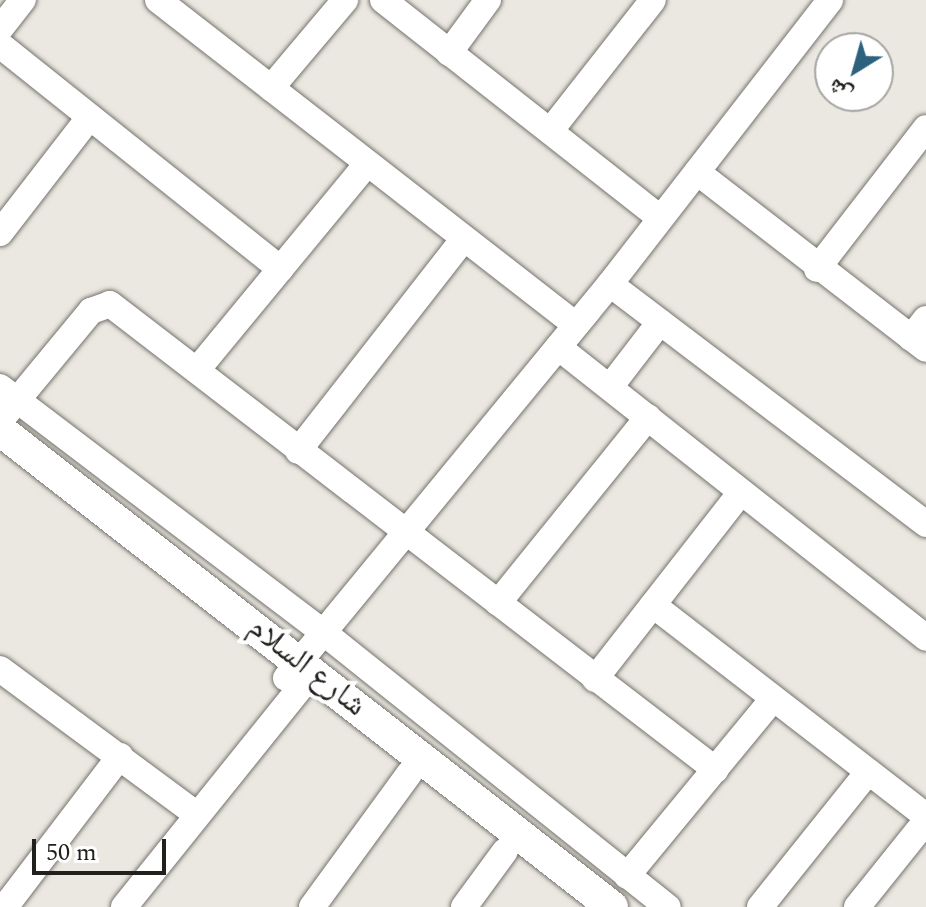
<!DOCTYPE html>
<html>
<head>
<meta charset="utf-8">
<style>
	body { margin:0 }
	#map { position:relative; width:926px; height:907px; overflow:hidden; background:#ebe8e1; font-family:Spectral,"Noto Naskh Arabic",serif }
	div>[style] { position:absolute }
	[style*='--x'] { left:calc(var(--x)*1px); top:calc(var(--y)*1px); width:calc(var(--w)*1px); rotate:calc(var(--a)*1deg) }
	.roads { filter:drop-shadow(0 0 2px #75736d) drop-shadow(0 0 2px #75736d) }
	.minor>* { height:26px; margin:-13px; padding:0 13px; transform-origin:13px; border-radius:13px; background:#fff }
	.major>* { height:32px; margin:-16px; padding:0 16px; transform-origin:16px; border-radius:16px; background:#fff }
	span { translate:-50% -50%; white-space:nowrap; text-align:center; line-height:1.15; -webkit-text-stroke:8px #fff; paint-order:stroke }
	.street-label { font-size:32px; color:#21201d }
	.north { position:absolute; left:814px; top:32px; width:80px; height:80px; box-sizing:border-box; background:#fff; border:2px solid #a6a6a5; border-radius:50%; rotate:217deg; font-size:22px; font-weight:700; line-height:32px; text-align:center; color:#21201d }
	.north::after { content:''; display:block; margin:auto; width:28px; height:36px; background:#2d627e; clip-path:polygon(50% 0,100% 100%,50% 72%,0 100%) }
	.scale { position:absolute; left:32px; top:839px; width:134px; height:36px; box-sizing:border-box; border:4px solid #21201d; border-top:0; padding-left:10px; font-size:24px; line-height:28px; white-space:nowrap; color:#21201d; -webkit-text-stroke:6px #fff; paint-order:stroke }
</style>
</head>
<body>
<div id="map">
	<div class="roads">
		<div class="minor">
			<div style="--x:158;--y:0;--w:529;--a:37.87"></div>
			<div style="--x:383;--y:0;--w:352;--a:38.2"></div>
			<div style="--x:0;--y:29;--w:37;--a:-52"></div>
			<div style="--x:0;--y:45;--w:359;--a:38.6"></div>
			<div style="--x:449;--y:53;--w:66;--a:-53.7"></div>
			<div style="--x:271;--y:88;--w:115;--a:-49.9"></div>
			<div style="--x:551;--y:130;--w:165;--a:-51.9"></div>
			<div style="--x:697;--y:172;--w:289;--a:37.7"></div>
			<div style="--x:0;--y:233;--w:145;--a:-52.3"></div>
			<div style="--x:817;--y:269;--w:178;--a:-52.3"></div>
			<div style="--x:610;--y:284;--w:397;--a:37.2"></div>
			<div style="--x:911;--y:338;--w:24;--a:-52"></div>
			<div style="--x:558;--y:347;--w:469;--a:38.3"></div>
			<div style="--x:197;--y:370;--w:267;--a:-50.5"></div>
			<div style="--x:0;--y:387;--w:405;--a:37.2"></div>
			<div style="--x:323;--y:632;--w:441;--a:38.6"></div>
			<div style="--x:610;--y:387;--w:82;--a:-52.4"></div>
			<div style="--x:0;--y:421;--w:143;--a:-50.4"></div>
			<div style="--x:91;--y:311;--w:20;--a:-20"></div>
			<div style="--x:110;--y:304;--w:764;--a:37.56"></div>
			<div style="--x:298;--y:451;--w:268;--a:-52"></div>
			<div style="--x:498;--y:603;--w:239;--a:-51.1"></div>
			<div style="--x:653;--y:605;--w:345;--a:37.7"></div>
			<div style="--x:0;--y:669;--w:244;--a:36.5"></div>
			<div style="--x:286;--y:678;--w:510;--a:-50.57"></div>
			<div style="--x:610;--y:284;--w:359;--a:-52.2"></div>
			<div style="--x:595;--y:679;--w:237;--a:-52"></div>
			<div style="--x:627;--y:876;--w:229;--a:-50.5"></div>
			<div style="--x:5;--y:907;--w:190;--a:-52.7"></div>
			<div style="--x:124;--y:907;--w:302;--a:-51.2"></div>
			<div style="--x:312;--y:907;--w:165;--a:-53.9"></div>
			<div style="--x:464;--y:907;--w:69;--a:-53.8"></div>
			<div style="--x:760;--y:907;--w:173;--a:-51.3"></div>
			<div style="--x:857;--y:907;--w:110;--a:-51.3"></div>
		</div>
		<div class="major">
			<div style="--x:0;--y:430;--w:776;--a:37.93"></div>
		</div>
	</div>
	<div class="street-label">
		<span style="left:307px;top:667px;rotate:38deg">شارع السلام</span>
	</div>
	<div class="north">ش</div>
	<div class="scale">50 m</div>
</div>
</body>
</html>
